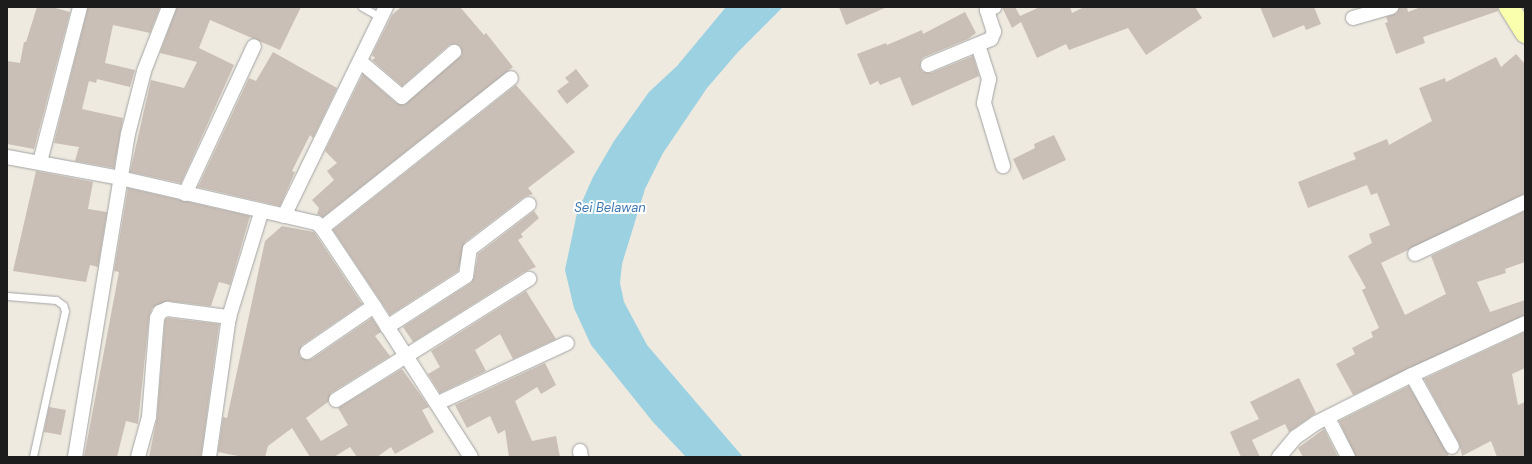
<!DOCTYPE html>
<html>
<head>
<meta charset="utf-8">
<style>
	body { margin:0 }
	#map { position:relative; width:1532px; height:464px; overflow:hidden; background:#eeeae0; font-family:"DM Sans",sans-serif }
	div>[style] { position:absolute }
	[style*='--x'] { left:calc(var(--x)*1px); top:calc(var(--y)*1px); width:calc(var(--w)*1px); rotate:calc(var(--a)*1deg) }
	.water>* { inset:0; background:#9bd1e1 }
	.building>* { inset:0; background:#cabfb6 }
	.roads { filter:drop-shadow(0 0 1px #a3a3a3) drop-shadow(0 0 1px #a3a3a3) }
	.lane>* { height:7px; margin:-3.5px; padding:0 3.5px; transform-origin:3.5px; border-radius:3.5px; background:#fff }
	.street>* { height:14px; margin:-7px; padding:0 7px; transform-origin:7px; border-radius:7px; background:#fff }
	.secondary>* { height:20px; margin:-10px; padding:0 10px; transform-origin:10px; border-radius:10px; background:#faffad }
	span { translate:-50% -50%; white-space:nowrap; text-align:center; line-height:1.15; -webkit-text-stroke:4px #fff; paint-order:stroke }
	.water-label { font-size:13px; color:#4079b3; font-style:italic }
	.frame { position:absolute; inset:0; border:8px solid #1c1c1c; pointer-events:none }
</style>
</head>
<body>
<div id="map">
	<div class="water">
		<div style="clip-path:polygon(726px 7px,783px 7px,738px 52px,707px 88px,663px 153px,645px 189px,622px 264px,620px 283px,624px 302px,647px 345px,743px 457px,686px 457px,653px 422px,591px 345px,574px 308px,565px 270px,577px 213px,593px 177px,614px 141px,649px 92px,677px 66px)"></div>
	</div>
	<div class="building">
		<div style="clip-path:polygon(37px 7px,52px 7px,70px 12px,34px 149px,7px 144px,7px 61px,20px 63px,24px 42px,26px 42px)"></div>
		<div style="clip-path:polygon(88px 7px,160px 7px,150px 33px,113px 25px,105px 63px,135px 70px,130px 87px,97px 79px,96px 83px,89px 81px,82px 109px,123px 118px,114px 168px,75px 161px,79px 147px,54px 143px)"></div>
		<div style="clip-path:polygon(177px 7px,301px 7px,280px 50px,210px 20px,199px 48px,234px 65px,181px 183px,130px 172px,151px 80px,184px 88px,197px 62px,160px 53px)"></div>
		<div style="clip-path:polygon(401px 7px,460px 7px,484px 35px,486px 33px,513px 67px,323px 217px,317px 214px,319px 208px,312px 200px,334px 180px,327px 171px,337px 163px,325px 151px,363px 74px,396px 103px,404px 105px,462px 55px,460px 46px,456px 44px,449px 45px,402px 86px,372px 60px,375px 58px,372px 55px,392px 15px)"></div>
		<div style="clip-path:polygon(839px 7px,887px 7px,846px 25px)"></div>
		<div style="clip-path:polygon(1002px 7px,1015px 7px,1020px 16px,1040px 7px,1070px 7px,1072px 13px,1084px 7px,1195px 7px,1202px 18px,1146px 55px,1128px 28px,1069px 50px,1066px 44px,1037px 58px,1021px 22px,1012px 28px)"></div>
		<div style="clip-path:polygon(1260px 7px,1314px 7px,1321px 24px,1306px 30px,1304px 25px,1273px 38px)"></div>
		<div style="clip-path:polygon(1399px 7px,1407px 7px,1408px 12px,1421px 7px,1498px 7px,1498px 11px,1423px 37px,1425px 43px,1396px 54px,1385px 23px,1388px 22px,1386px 17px,1397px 13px)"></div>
		<div style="clip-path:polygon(965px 12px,976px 33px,968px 39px,924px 57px,921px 60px,920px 68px,923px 72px,931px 73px,973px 56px,979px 76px,912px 106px,900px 77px,880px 85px,878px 81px,870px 85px,857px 54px,886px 43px,887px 45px,922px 30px,923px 34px)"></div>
		<div style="clip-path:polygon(273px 52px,337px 88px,313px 138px,310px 135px,292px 171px,295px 172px,280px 206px,198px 187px,249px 78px,256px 81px)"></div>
		<div style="clip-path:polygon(1516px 54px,1525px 64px,1525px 194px,1381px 263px,1405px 315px,1446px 294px,1431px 256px,1525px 211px,1525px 262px,1505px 269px,1506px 273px,1477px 282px,1490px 312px,1525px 300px,1525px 315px,1353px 395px,1336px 364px,1355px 354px,1352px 348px,1373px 337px,1371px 332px,1379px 328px,1362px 290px,1366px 288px,1348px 256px,1372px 243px,1369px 234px,1390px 225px,1377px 193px,1371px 195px,1367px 185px,1308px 208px,1298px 182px,1356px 159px,1353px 153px,1387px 139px,1389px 145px,1432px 121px,1419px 88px,1445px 78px,1446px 82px,1496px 57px,1501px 67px)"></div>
		<div style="clip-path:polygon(576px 69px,589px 86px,567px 104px,557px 91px,569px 82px,565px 78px)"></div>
		<div style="clip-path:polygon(516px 85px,575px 152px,528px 188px,533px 194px,524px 197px,465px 242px,458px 271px,390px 315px,333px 230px)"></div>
		<div style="clip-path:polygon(1054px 135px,1066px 160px,1023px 180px,1013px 159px,1035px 148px,1034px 144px)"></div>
		<div style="clip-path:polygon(36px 171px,93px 182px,88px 209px,107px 212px,98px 267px,90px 265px,86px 282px,13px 271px)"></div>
		<div style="clip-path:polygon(128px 188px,250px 216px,230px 285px,219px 282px,211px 306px,168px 301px,152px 308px,149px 317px,138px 424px,126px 421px,117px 457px,84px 457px,119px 272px,114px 271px)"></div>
		<div style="clip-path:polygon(534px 211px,539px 218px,521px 234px,523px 237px,518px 240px,536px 267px,524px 272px,413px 342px,403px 327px,471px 283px,474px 277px,478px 254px)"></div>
		<div style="clip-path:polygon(282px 226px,314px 232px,362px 304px,302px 345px,299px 352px,300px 357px,307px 360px,312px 359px,372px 318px,381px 332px,375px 336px,390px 356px,331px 393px,328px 402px,306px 418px,321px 441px,348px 425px,338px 408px,402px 369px,429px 407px,422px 410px,434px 432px,395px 454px,391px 447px,377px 457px,357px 457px,350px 447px,334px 457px,310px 457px,292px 428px,268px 446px,265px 457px,243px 457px,218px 452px,223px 417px,227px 418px,265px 241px)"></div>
		<div style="clip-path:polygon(526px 291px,556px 339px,513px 359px,500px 334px,475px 350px,486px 371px,440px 393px,428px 374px,440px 367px,431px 351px)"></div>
		<div style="clip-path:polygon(168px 318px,219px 324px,201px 457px,149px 457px,157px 418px,165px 320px)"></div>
		<div style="clip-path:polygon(1525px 332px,1525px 368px,1512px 374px,1518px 405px,1525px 402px,1525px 457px,1497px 457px,1491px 441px,1462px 456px,1459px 443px,1424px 379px)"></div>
		<div style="clip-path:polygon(545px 363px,556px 385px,541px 394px,537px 387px,515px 401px,532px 441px,556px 436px,560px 457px,509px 457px,505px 430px,498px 434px,490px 416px,467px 428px,455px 405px)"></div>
		<div style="clip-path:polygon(1299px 378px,1316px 413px,1289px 432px,1285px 424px,1252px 440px,1260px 457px,1241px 457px,1230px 432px,1259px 419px,1250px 402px)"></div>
		<div style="clip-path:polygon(1409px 386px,1449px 455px,1446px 457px,1356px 457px,1339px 421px)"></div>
		<div style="clip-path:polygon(49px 407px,66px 410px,61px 435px,44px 432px)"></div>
		<div style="clip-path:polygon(1324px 429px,1338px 457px,1303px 457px,1298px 448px)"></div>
	</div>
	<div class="roads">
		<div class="lane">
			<div style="--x:362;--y:7;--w:21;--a:29"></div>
			<div style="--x:7;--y:296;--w:49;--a:4.7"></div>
			<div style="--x:56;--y:300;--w:9;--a:36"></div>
			<div style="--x:63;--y:305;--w:6;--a:72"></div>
			<div style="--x:65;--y:311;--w:149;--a:102.4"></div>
		</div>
		<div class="street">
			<div style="--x:1353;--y:18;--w:40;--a:-16"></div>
			<div style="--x:978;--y:45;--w:36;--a:72"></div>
			<div style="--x:989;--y:79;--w:25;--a:102"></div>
			<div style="--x:984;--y:103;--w:66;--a:73.2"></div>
			<div style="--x:361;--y:62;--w:54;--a:40.5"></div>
			<div style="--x:402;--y:97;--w:69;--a:-40.9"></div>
			<div style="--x:928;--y:65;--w:68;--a:-22.4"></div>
			<div style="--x:991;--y:39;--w:8;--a:-67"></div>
			<div style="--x:994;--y:32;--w:23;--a:-108"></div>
			<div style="--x:987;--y:10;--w:8;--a:-23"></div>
			<div style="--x:7;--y:157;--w:115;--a:10.5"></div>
			<div style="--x:120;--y:178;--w:202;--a:12.9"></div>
			<div style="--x:317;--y:223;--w:7;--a:45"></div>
			<div style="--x:322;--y:228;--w:94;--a:56.3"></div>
			<div style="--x:374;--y:306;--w:179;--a:57.3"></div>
			<div style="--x:40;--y:162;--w:160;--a:-75.5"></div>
			<div style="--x:185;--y:194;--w:163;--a:-65"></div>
			<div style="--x:284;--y:216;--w:233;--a:-64"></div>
			<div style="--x:322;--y:228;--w:241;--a:-38.4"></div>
			<div style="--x:1415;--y:254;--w:122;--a:-25.3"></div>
			<div style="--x:387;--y:327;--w:94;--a:-32.8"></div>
			<div style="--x:466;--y:276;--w:27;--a:-82"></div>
			<div style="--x:470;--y:249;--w:74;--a:-37.3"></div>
			<div style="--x:307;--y:352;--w:81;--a:-34.5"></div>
			<div style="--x:1412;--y:375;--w:82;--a:60.9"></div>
			<div style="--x:336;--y:400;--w:228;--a:-32.1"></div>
			<div style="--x:438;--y:403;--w:142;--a:-24.9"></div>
			<div style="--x:1328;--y:418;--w:44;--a:62.9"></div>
			<div style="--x:580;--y:451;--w:6;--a:81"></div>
			<div style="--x:75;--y:457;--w:327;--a:-80.7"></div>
			<div style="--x:128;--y:134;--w:65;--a:-75.7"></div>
			<div style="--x:144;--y:71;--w:69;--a:-68.7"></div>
			<div style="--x:138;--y:457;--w:41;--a:-74.6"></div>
			<div style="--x:149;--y:417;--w:99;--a:-85.4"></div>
			<div style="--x:157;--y:318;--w:7;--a:-63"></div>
			<div style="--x:160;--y:312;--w:8;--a:-23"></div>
			<div style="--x:167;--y:309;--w:63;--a:7.4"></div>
			<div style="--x:209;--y:457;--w:141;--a:-81.9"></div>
			<div style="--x:229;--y:317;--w:109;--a:-72.9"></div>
			<div style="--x:1279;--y:457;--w:26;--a:-50"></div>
			<div style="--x:1296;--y:437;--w:24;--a:-35"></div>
			<div style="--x:1316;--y:423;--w:107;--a:-26.6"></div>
			<div style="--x:1412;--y:375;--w:124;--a:-24.7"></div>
		</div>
		<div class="secondary">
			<div style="--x:1509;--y:7;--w:31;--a:58"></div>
		</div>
	</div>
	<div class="water-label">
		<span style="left:610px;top:208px">Sei Belawan</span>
	</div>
	<div class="frame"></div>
</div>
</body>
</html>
